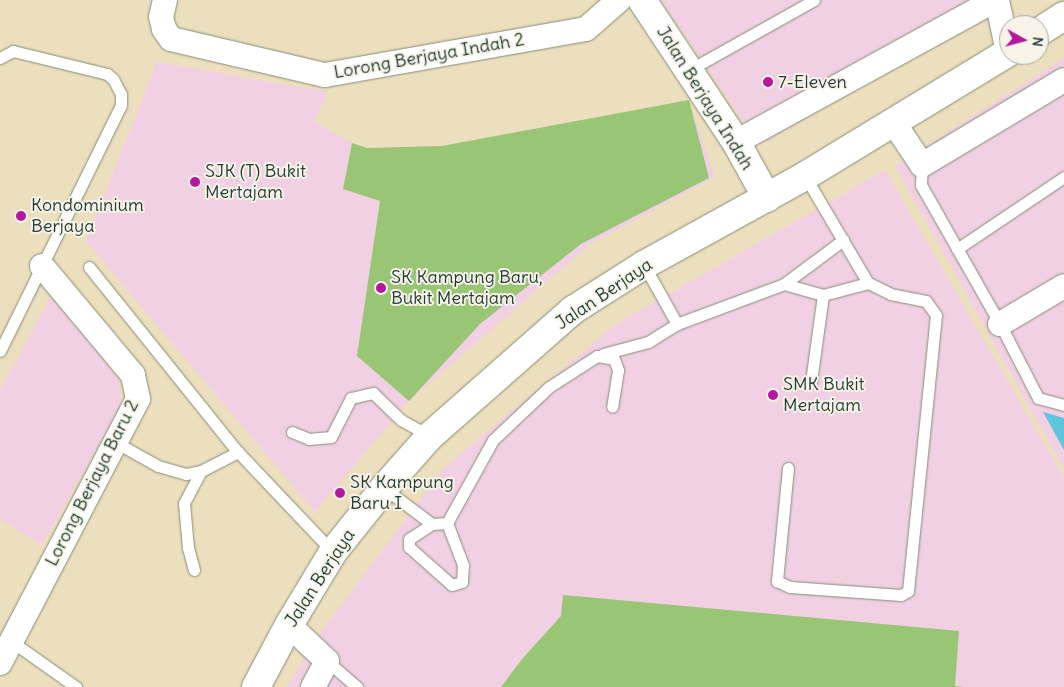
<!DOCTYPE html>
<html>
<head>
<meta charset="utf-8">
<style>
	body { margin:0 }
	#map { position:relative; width:1064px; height:687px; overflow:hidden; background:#ecdfbe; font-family:Delius,sans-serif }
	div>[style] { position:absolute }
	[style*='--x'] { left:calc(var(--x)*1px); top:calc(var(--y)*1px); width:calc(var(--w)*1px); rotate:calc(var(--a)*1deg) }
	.built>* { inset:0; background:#f1d0e3 }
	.green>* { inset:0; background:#98c674 }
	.water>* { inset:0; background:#60c4dd }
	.roads { filter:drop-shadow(0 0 1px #868e79) drop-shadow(0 0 1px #868e79) }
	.service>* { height:11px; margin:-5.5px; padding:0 5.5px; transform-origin:5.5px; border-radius:5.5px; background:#fff }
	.minor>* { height:24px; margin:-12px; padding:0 12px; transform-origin:12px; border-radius:12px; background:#fff }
	.tertiary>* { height:28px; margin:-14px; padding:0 14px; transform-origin:14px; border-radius:14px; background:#fff }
	.primary>* { height:28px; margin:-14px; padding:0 14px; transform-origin:14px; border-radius:14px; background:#fff }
	.dots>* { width:14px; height:14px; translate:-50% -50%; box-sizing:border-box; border:2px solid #f7f3e8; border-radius:50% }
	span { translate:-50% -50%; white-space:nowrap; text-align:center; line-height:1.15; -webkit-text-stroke:4px #f7f3e8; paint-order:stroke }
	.street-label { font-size:18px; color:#1f3d34 }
	.poi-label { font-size:18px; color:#1f3d34 }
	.left { translate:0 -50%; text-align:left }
	.north { position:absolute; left:999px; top:15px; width:50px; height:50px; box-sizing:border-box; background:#f7f3e8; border:1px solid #a1aaa0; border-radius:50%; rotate:97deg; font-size:14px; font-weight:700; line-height:20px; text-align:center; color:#1f3d34 }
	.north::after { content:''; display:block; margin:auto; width:18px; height:22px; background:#b5179e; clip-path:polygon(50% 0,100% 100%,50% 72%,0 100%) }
</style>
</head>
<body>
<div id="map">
	<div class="built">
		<div style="clip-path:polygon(661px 0,1012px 0,760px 145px)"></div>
		<div style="clip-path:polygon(1064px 58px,1064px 469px,895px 166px)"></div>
		<div style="clip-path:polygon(157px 62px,328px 92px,314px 122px,352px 143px,367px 148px,442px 146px,689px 100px,715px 177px,589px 245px,409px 401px,315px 512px,86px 241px)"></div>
		<div style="clip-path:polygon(885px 170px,1064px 478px,1064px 687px,287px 687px,321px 632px,446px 466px,615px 325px)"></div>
		<div style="clip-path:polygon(51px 297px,119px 379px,121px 406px,42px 545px,0 519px,0 390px)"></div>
	</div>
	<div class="green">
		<div style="clip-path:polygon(689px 100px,709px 178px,581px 244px,480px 324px,409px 401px,357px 356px,380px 201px,343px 189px,352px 143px,367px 148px,442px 146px)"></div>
		<div style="clip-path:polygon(563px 595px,959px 631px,955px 686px,964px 687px,501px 687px,523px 658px,561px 616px)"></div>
	</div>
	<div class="water">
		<div style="clip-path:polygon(1043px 412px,1064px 418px,1064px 450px)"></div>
	</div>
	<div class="roads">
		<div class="service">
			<div style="--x:0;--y:58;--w:15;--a:-28"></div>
			<div style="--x:13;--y:51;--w:97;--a:13.7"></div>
			<div style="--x:107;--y:74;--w:8;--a:40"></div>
			<div style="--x:113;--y:79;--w:17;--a:62"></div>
			<div style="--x:121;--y:94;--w:11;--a:90"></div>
			<div style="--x:121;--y:105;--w:274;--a:116.2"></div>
			<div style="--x:689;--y:70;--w:143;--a:-29.2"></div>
			<div style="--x:922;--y:165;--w:20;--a:93"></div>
			<div style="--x:921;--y:185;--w:160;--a:60.4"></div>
			<div style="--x:1000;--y:324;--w:83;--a:62.8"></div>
			<div style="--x:1038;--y:398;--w:27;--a:15"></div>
			<div style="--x:957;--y:249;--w:129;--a:-33.9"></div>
			<div style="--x:644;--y:265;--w:68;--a:60.8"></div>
			<div style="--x:89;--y:267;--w:238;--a:51.2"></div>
			<div style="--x:238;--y:452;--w:138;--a:46.5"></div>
			<div style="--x:784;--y:284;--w:41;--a:15.8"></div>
			<div style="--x:823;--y:295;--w:88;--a:97.9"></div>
			<div style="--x:823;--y:295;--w:47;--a:-14.9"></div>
			<div style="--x:603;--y:354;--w:47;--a:-14.9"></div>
			<div style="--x:648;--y:342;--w:34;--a:-32"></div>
			<div style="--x:677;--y:324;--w:114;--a:-20.5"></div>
			<div style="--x:784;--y:284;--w:74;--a:-36.7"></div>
			<div style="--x:292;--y:432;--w:18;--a:22"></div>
			<div style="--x:309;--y:439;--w:22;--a:-5"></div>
			<div style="--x:331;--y:437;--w:44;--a:-62.9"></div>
			<div style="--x:351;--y:398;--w:23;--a:-13"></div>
			<div style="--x:373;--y:393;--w:39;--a:44"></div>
			<div style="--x:401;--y:420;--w:33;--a:29"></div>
			<div style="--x:115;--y:442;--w:49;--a:29.2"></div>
			<div style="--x:158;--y:466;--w:29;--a:16"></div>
			<div style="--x:186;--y:474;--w:15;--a:-11"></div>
			<div style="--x:788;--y:468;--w:114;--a:95.6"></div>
			<div style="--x:777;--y:581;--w:14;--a:25"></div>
			<div style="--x:790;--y:587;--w:111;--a:4.1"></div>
			<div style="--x:901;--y:595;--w:8;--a:-30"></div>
			<div style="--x:908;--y:591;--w:277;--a:-84.2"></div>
			<div style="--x:936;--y:315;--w:17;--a:-126"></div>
			<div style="--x:926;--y:301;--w:36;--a:-169"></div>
			<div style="--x:891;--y:294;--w:25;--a:-154"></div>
			<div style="--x:868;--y:283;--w:124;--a:-120.5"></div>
			<div style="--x:384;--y:488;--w:60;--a:36.9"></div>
			<div style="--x:432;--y:524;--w:15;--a:-4"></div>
			<div style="--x:447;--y:523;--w:95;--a:-61"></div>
			<div style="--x:493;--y:440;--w:77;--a:-43.4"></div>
			<div style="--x:549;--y:387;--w:57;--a:-32.9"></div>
			<div style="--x:597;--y:356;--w:17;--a:10"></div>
			<div style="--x:614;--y:359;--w:12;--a:70"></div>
			<div style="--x:618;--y:370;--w:37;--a:99"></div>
			<div style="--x:432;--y:524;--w:27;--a:147"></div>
			<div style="--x:409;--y:539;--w:8;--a:90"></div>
			<div style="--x:409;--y:547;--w:57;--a:41.5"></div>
			<div style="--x:452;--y:585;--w:10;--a:-17"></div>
			<div style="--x:462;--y:582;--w:17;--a:-87"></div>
			<div style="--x:463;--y:565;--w:45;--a:-110.9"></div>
			<div style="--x:194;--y:570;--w:23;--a:-105"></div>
			<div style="--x:188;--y:548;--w:45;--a:-95.1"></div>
			<div style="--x:184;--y:503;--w:36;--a:-62"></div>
			<div style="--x:201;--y:471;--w:42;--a:-27.2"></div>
			<div style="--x:11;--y:641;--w:80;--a:35.3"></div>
			<div style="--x:327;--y:661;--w:40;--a:41"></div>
		</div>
		<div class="minor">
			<div style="--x:165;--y:0;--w:17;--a:103"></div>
			<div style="--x:161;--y:17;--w:12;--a:76"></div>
			<div style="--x:164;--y:29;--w:12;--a:55"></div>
			<div style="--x:171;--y:39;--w:158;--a:13.2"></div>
			<div style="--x:325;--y:75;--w:265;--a:-10"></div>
			<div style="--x:586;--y:29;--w:44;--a:-41.3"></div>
			<div style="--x:997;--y:0;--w:53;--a:78.1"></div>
			<div style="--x:894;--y:123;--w:50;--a:56.3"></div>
			<div style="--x:922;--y:165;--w:165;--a:-30.9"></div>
			<div style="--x:736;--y:142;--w:295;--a:-28.7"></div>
			<div style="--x:1000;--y:324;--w:74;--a:-30.7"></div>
			<div style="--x:289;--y:625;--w:52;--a:43.5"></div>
			<div style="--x:327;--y:661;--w:30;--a:118"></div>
			<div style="--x:0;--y:663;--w:298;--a:-62.4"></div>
			<div style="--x:138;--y:399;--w:25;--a:-102"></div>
			<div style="--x:133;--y:375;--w:142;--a:-129.9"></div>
		</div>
		<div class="tertiary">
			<div style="--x:642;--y:0;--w:170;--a:56.5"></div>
			<div style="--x:736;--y:142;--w:64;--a:61"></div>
		</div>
		<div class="primary">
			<div style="--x:1039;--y:32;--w:30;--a:-33"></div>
			<div style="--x:256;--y:687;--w:70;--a:-62"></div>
			<div style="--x:289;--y:625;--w:85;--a:-58.9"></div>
			<div style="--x:333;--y:552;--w:82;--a:-51.4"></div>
			<div style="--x:384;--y:488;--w:69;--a:-48.5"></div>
			<div style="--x:430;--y:436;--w:191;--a:-41.4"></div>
			<div style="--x:573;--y:310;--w:84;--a:-32.4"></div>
			<div style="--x:644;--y:265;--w:184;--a:-28.9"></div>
			<div style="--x:805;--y:176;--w:239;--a:-31.3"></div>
		</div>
	</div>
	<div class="dots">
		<div style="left:768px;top:82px;background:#b5179e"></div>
		<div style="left:195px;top:182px;background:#b5179e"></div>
		<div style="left:21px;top:216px;background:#b5179e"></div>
		<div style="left:381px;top:288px;background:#b5179e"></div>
		<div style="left:773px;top:395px;background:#b5179e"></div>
		<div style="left:340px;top:493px;background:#b5179e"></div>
	</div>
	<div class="street-label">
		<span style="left:429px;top:56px;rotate:-10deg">Lorong Berjaya Indah 2</span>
		<span style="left:705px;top:98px;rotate:58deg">Jalan Berjaya Indah</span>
		<span style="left:604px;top:294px;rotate:-34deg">Jalan Berjaya</span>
		<span style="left:92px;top:483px;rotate:-63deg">Lorong Berjaya Baru 2</span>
		<span style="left:320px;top:578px;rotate:-57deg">Jalan Berjaya</span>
	</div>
	<div class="poi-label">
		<span class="left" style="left:778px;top:82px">7-Eleven</span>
		<span class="left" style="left:205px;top:182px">SJK (T) Bukit<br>Mertajam</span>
		<span class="left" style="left:31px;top:216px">Kondominium<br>Berjaya</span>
		<span class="left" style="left:391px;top:288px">SK Kampung Baru,<br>Bukit Mertajam</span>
		<span class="left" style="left:783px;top:395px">SMK Bukit<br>Mertajam</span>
		<span class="left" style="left:350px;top:493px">SK Kampung<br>Baru I</span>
	</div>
	<div class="north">N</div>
</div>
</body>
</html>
